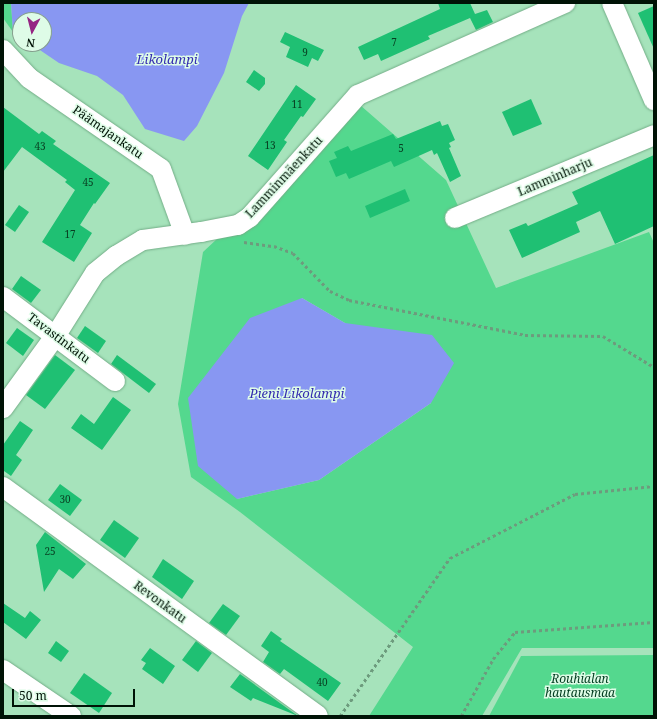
<!DOCTYPE html>
<html>
<head>
<meta charset="utf-8">
<style>
	body { margin:0 }
	#map { position:relative; width:657px; height:719px; overflow:hidden; background:#a6e3bb; font-family:"Noto Serif",serif }
	div>[style] { position:absolute }
	[style*='--x'] { left:calc(var(--x)*1px); top:calc(var(--y)*1px); width:calc(var(--w)*1px); rotate:calc(var(--a)*1deg) }
	.green>* { inset:0; background:#54d88e }
	.water>* { inset:0; background:#8897f2 }
	.building>* { inset:0; background:#1fc073 }
	.path>* { height:2.5px; margin-top:-1.25px; transform-origin:0; background:repeating-linear-gradient(90deg,#6d9b7d 0 3px,transparent 0 6px) }
	.roads { filter:drop-shadow(0 0 1px #73ad87) drop-shadow(0 0 1px #73ad87) }
	.minor>* { height:20px; margin:-10px; padding:0 10px; transform-origin:10px; border-radius:10px; background:#fff }
	span { translate:-50% -50%; white-space:nowrap; text-align:center; line-height:1.15; -webkit-text-stroke:3px #defce7; paint-order:stroke }
	.number-label { font-size:10px; color:#083e21 }
	.number-label span { -webkit-text-stroke-width:0 }
	.street-label { font-size:12px; color:#001306 }
	.park-label { font-size:12px; color:#003c1f; font-style:italic }
	.water-label { font-size:13px; color:#342cb0; font-style:italic }
	.frame { position:absolute; inset:0; border:4px solid #001306; pointer-events:none }
	.north { position:absolute; left:12px; top:12px; width:40px; height:40px; box-sizing:border-box; background:#defce7; border:1px solid #859f8d; border-radius:50%; rotate:187deg; font-size:11px; font-weight:700; line-height:16px; text-align:center; color:#001306 }
	.north::after { content:''; display:block; margin:auto; width:14px; height:18px; background:#952483; clip-path:polygon(50% 0,100% 100%,50% 72%,0 100%) }
	.scale { position:absolute; left:12px; top:689px; width:123px; height:18px; box-sizing:border-box; border:2px solid #001306; border-top:0; padding-left:5px; font-size:12px; line-height:14px; white-space:nowrap; color:#001306; -webkit-text-stroke:3px #defce7; paint-order:stroke }
</style>
</head>
<body>
<div id="map">
	<div class="green">
		<div style="clip-path:polygon(3px 3px,11px 3px,13px 32px,3px 18px)"></div>
		<div style="clip-path:polygon(evenodd,360px 105px,446px 180px,496px 288px,649px 232px,654px 243px,654px 648px,522px 648px,482px 716px,369px 716px,413px 647px,240px 512px,191px 477px,178px 404px,203px 252px,360px 105px,302px 298px,345px 323px,431px 403px,319px 480px,237px 499px,302px 298px)"></div>
		<div style="clip-path:polygon(654px 655px,654px 716px,489px 716px,521px 656px)"></div>
	</div>
	<div class="water">
		<div style="clip-path:polygon(11px 3px,249px 3px,242px 16px,224px 73px,197px 126px,184px 141px,145px 129px,123px 95px,97px 76px,59px 63px,31px 44px,44px 44px,44px 20px,20px 20px,20px 37px,13px 32px)"></div>
		<div style="clip-path:polygon(302px 298px,345px 323px,432px 335px,454px 363px,431px 403px,319px 480px,237px 499px,198px 466px,188px 398px,250px 318px)"></div>
	</div>
	<div class="building">
		<div style="clip-path:polygon(438px 3px,470px 3px,475px 14px,487px 10px,493px 22px,476px 30px,470px 18px,428px 36px,430px 39px,381px 61px,378px 54px,364px 60px,358px 47px,440px 9px)"></div>
		<div style="clip-path:polygon(654px 6px,654px 49px,638px 13px)"></div>
		<div style="clip-path:polygon(285px 32px,324px 50px,318px 61px,312px 58px,308px 67px,286px 57px,290px 47px,280px 42px)"></div>
		<div style="clip-path:polygon(254px 70px,265px 78px,265px 84px,259px 91px,246px 82px)"></div>
		<div style="clip-path:polygon(296px 85px,316px 99px,303px 117px,301px 116px,284px 140px,287px 142px,268px 170px,248px 156px)"></div>
		<div style="clip-path:polygon(531px 99px,542px 124px,513px 136px,502px 112px)"></div>
		<div style="clip-path:polygon(3px 107px,39px 134px,42px 131px,56px 141px,53px 144px,110px 183px,95px 204px,94px 203px,80px 225px,92px 233px,74px 262px,42px 242px,75px 190px,65px 182px,67px 180px,22px 147px,3px 172px)"></div>
		<div style="clip-path:polygon(440px 121px,442px 126px,448px 124px,455px 140px,449px 143px,451px 147px,449px 148px,461px 176px,450px 182px,437px 153px,434px 155px,432px 150px,394px 167px,391px 161px,349px 179px,346px 173px,336px 177px,329px 161px,337px 158px,334px 152px,348px 146px,351px 151px,393px 134px,396px 139px)"></div>
		<div style="clip-path:polygon(654px 155px,654px 226px,615px 244px,600px 211px,576px 222px,580px 232px,522px 258px,509px 230px,526px 223px,528px 226px,578px 204px,572px 192px)"></div>
		<div style="clip-path:polygon(405px 189px,410px 201px,370px 218px,365px 206px)"></div>
		<div style="clip-path:polygon(19px 205px,29px 212px,15px 232px,5px 225px)"></div>
		<div style="clip-path:polygon(21px 276px,41px 290px,31px 303px,12px 289px)"></div>
		<div style="clip-path:polygon(85px 326px,106px 341px,98px 353px,77px 338px)"></div>
		<div style="clip-path:polygon(17px 328px,34px 340px,23px 356px,6px 343px)"></div>
		<div style="clip-path:polygon(55px 355px,75px 370px,45px 409px,26px 395px)"></div>
		<div style="clip-path:polygon(117px 355px,156px 384px,149px 393px,111px 364px)"></div>
		<div style="clip-path:polygon(113px 397px,131px 410px,102px 450px,71px 428px,81px 414px,94px 424px)"></div>
		<div style="clip-path:polygon(20px 421px,33px 430px,16px 455px,22px 460px,11px 476px,4px 471px,3px 473px,3px 445px)"></div>
		<div style="clip-path:polygon(60px 484px,82px 500px,70px 516px,48px 500px)"></div>
		<div style="clip-path:polygon(114px 520px,139px 538px,125px 558px,100px 540px)"></div>
		<div style="clip-path:polygon(45px 532px,86px 564px,73px 579px,59px 569px,44px 592px,36px 545px)"></div>
		<div style="clip-path:polygon(163px 559px,194px 581px,182px 599px,152px 577px)"></div>
		<div style="clip-path:polygon(3px 603px,25px 618px,30px 611px,41px 620px,26px 639px,3px 622px)"></div>
		<div style="clip-path:polygon(223px 604px,240px 616px,226px 635px,209px 623px)"></div>
		<div style="clip-path:polygon(271px 631px,282px 639px,280px 641px,341px 683px,328px 701px,284px 669px,280px 674px,263px 662px,269px 652px,261px 646px)"></div>
		<div style="clip-path:polygon(56px 641px,69px 651px,61px 662px,48px 653px)"></div>
		<div style="clip-path:polygon(196px 641px,212px 653px,198px 672px,182px 660px)"></div>
		<div style="clip-path:polygon(150px 648px,175px 666px,163px 684px,142px 669px,146px 663px,141px 660px)"></div>
		<div style="clip-path:polygon(84px 673px,112px 693px,99px 713px,70px 693px)"></div>
		<div style="clip-path:polygon(240px 674px,298px 716px,253px 698px,251px 701px,230px 687px)"></div>
	</div>
	<div class="path">
		<div style="--x:244;--y:242;--w:30;--a:8"></div>
		<div style="--x:274;--y:246;--w:20;--a:20"></div>
		<div style="--x:293;--y:253;--w:53;--a:45.8"></div>
		<div style="--x:330;--y:291;--w:21;--a:25"></div>
		<div style="--x:349;--y:300;--w:179;--a:11.2"></div>
		<div style="--x:525;--y:335;--w:78;--a:0.7"></div>
		<div style="--x:603;--y:336;--w:60;--a:31.3"></div>
		<div style="--x:340;--y:716;--w:193;--a:-55.2"></div>
		<div style="--x:450;--y:558;--w:140;--a:-27.1"></div>
		<div style="--x:575;--y:494;--w:79;--a:-5.8"></div>
		<div style="--x:461;--y:716;--w:65;--a:-60.7"></div>
		<div style="--x:493;--y:659;--w:35;--a:-51"></div>
		<div style="--x:515;--y:632;--w:139;--a:-4.1"></div>
	</div>
	<div class="roads">
		<div class="minor">
			<div style="--x:612;--y:3;--w:106;--a:66.6"></div>
			<div style="--x:3;--y:50;--w:38;--a:47"></div>
			<div style="--x:29;--y:78;--w:160;--a:34.6"></div>
			<div style="--x:161;--y:169;--w:70;--a:70"></div>
			<div style="--x:455;--y:218;--w:216;--a:-22.6"></div>
			<div style="--x:3;--y:297;--w:140;--a:36.9"></div>
			<div style="--x:3;--y:408;--w:90;--a:-54"></div>
			<div style="--x:56;--y:335;--w:73;--a:-57.8"></div>
			<div style="--x:95;--y:273;--w:27;--a:-39"></div>
			<div style="--x:116;--y:256;--w:31;--a:-31"></div>
			<div style="--x:143;--y:240;--w:59;--a:-7.9"></div>
			<div style="--x:201;--y:232;--w:38;--a:-11"></div>
			<div style="--x:238;--y:225;--w:14;--a:-34"></div>
			<div style="--x:250;--y:217;--w:163;--a:-48.5"></div>
			<div style="--x:358;--y:95;--w:227;--a:-24"></div>
			<div style="--x:3;--y:487;--w:389;--a:36"></div>
			<div style="--x:3;--y:670;--w:82;--a:34.1"></div>
		</div>
	</div>
	<div class="number-label">
		<span style="left:394px;top:43px">7</span>
		<span style="left:305px;top:53px">9</span>
		<span style="left:297px;top:105px">11</span>
		<span style="left:270px;top:146px">13</span>
		<span style="left:40px;top:147px">43</span>
		<span style="left:401px;top:149px">5</span>
		<span style="left:88px;top:183px">45</span>
		<span style="left:70px;top:235px">17</span>
		<span style="left:65px;top:500px">30</span>
		<span style="left:50px;top:552px">25</span>
		<span style="left:322px;top:683px">40</span>
	</div>
	<div class="street-label">
		<span style="left:108px;top:132px;rotate:35deg">Päämajankatu</span>
		<span style="left:284px;top:177px;rotate:-47deg">Lamminmäenkatu</span>
		<span style="left:555px;top:177px;rotate:-23deg">Lamminharju</span>
		<span style="left:59px;top:338px;rotate:37deg">Tavastinkatu</span>
		<span style="left:160px;top:602px;rotate:36deg">Revonkatu</span>
	</div>
	<div class="park-label">
		<span style="left:580px;top:686px">Rouhialan<br>hautausmaa</span>
	</div>
	<div class="water-label">
		<span style="left:167px;top:59px">Likolampi</span>
		<span style="left:297px;top:393px">Pieni Likolampi</span>
	</div>
	<div class="frame"></div>
	<div class="north">N</div>
	<div class="scale">50 m</div>
</div>
</body>
</html>
